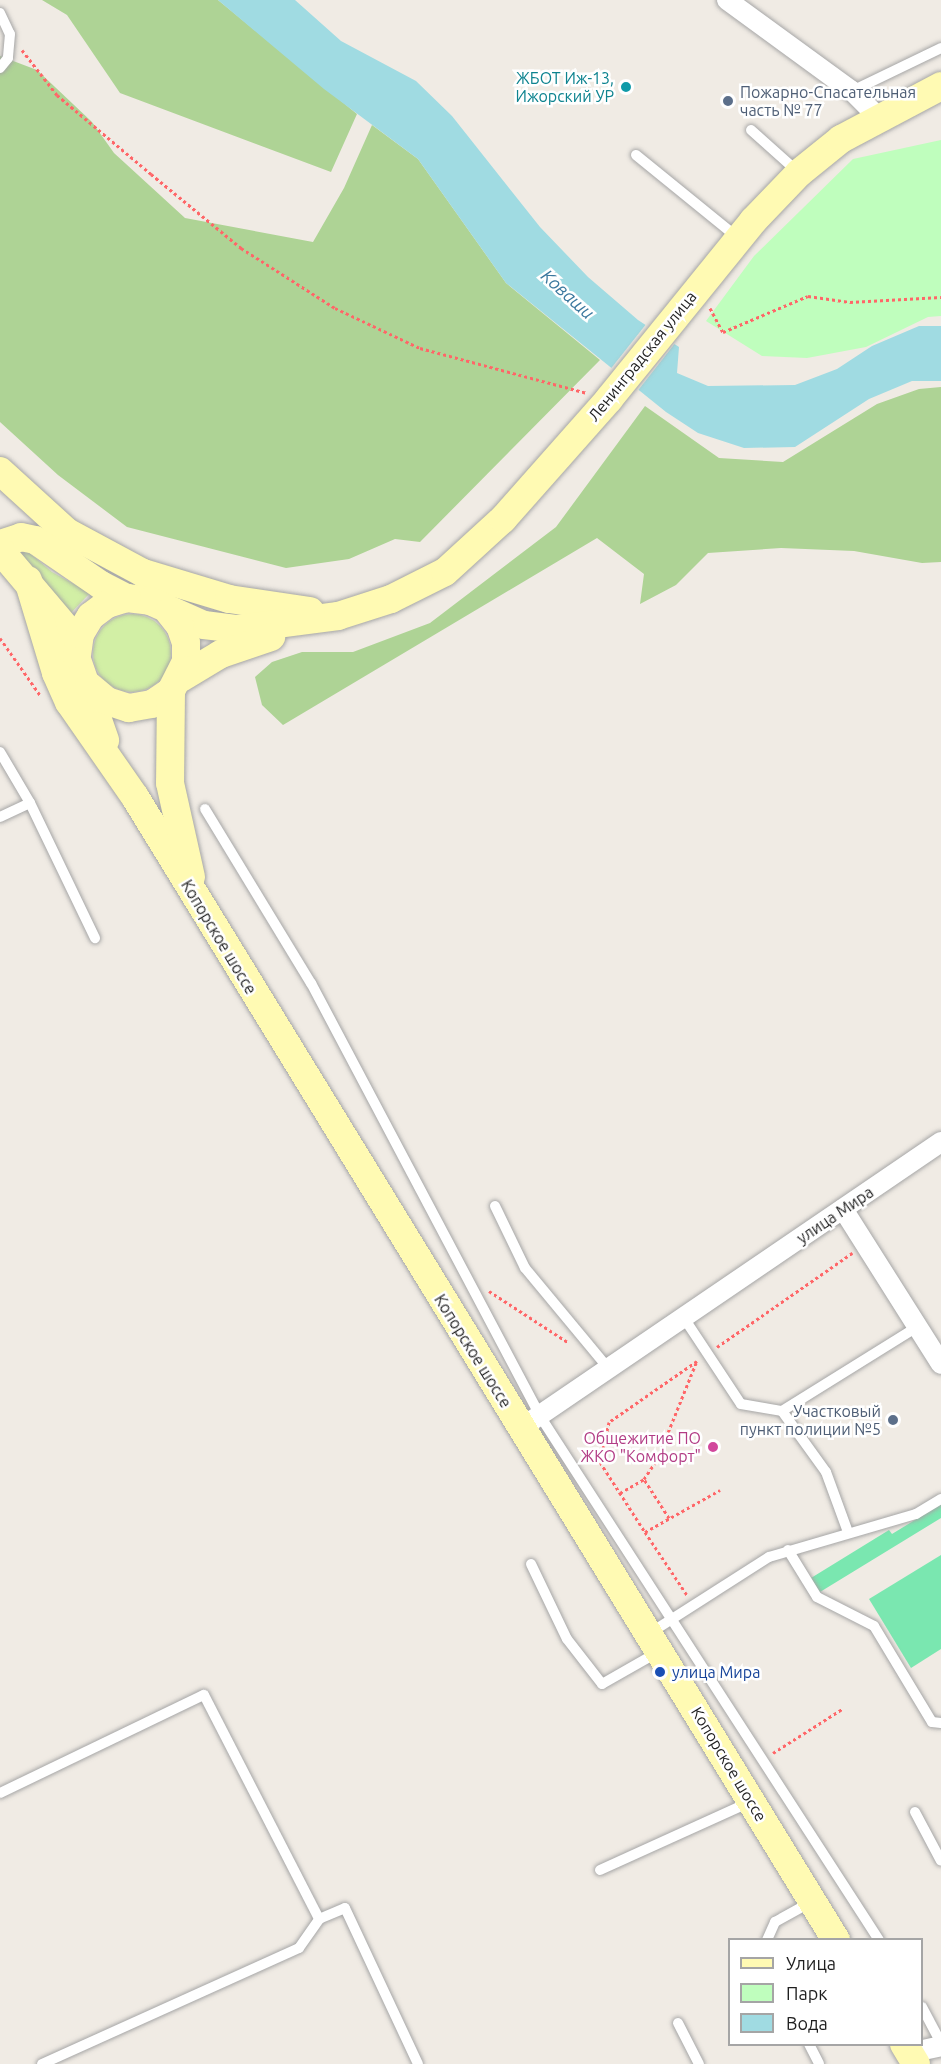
<!DOCTYPE html>
<html>
<head>
<meta charset="utf-8">
<style>
	body { margin:0 }
	#map { position:relative; width:941px; height:2064px; overflow:hidden; background:#f0ebe4; font-family:Ubuntu,sans-serif }
	div>[style] { position:absolute }
	[style*='--x'] { left:calc(var(--x)*1px); top:calc(var(--y)*1px); width:calc(var(--w)*1px); rotate:calc(var(--a)*1deg) }
	.grass>* { inset:0; background:#d2efa5 }
	.round { border-radius:50% }
	.forest>* { inset:0; background:#aed395 }
	.park>* { inset:0; background:#bffebd }
	.pitch>* { inset:0; background:#7ae7b0 }
	.water>* { inset:0; background:#a0dbe2 }
	.pier>* { inset:0; background:#f0ebe4 }
	.path>* { height:3px; margin-top:-1.5px; transform-origin:0; background:repeating-linear-gradient(90deg,#ff6668 0 3px,transparent 0 6px) }
	.roads { filter:drop-shadow(0 0 2px #a6a6a6) drop-shadow(0 0 2px #a6a6a6) }
	.service>* { height:10px; margin:-5px; padding:0 5px; transform-origin:5px; border-radius:5px; background:#fff }
	.minor>* { height:20px; margin:-10px; padding:0 10px; transform-origin:10px; border-radius:10px; background:#fff }
	.secondary>* { height:28px; margin:-14px; padding:0 14px; transform-origin:14px; border-radius:14px; background:#fffab3 }
	.dots>* { width:16px; height:16px; translate:-50% -50%; box-sizing:border-box; border:3px solid #fff; border-radius:50% }
	span { translate:-50% -50%; white-space:nowrap; text-align:center; line-height:1.15; -webkit-text-stroke:5px #fff; paint-order:stroke }
	.culture-label { font-size:16px; color:#0d838f }
	.right { translate:-100% -50%; text-align:right }
	.service-label { font-size:16px; color:#4e5e75 }
	.left { translate:0 -50%; text-align:left }
	.street-label { font-size:16px; color:#1f1f1f }
	.hotel-label { font-size:16px; color:#b23c85 }
	.transit-label { font-size:16px; color:#164399 }
	.water-label { font-size:18px; color:#3b789e; font-style:italic }
	.legend { position:absolute; left:728px; top:1938px; width:195px; height:108px; box-sizing:border-box; background:#fff; border:2px solid #a5a5a5; margin:0; padding:8px 10px; list-style:none; font-size:18px; color:#1f1f1f }
	.legend li { display:flex; align-items:center; gap:12px; height:30px }
	.legend b { width:30px; border:2px solid #a5a5a5 }
</style>
</head>
<body>
<div id="map">
	<div class="grass">
		<div style="clip-path:polygon(8px 548px,27px 551px,52px 572px,90px 593px,67px 617px)"></div>
		<div class="round" style="left:93px;top:614px;width:78px;height:78px"></div>
	</div>
	<div class="forest">
		<div style="clip-path:polygon(42px 0,218px 0,357px 114px,331px 172px,120px 93px,67px 15px)"></div>
		<div style="clip-path:polygon(0 56px,37px 70px,92px 122px,114px 153px,185px 218px,313px 242px,344px 188px,372px 125px,418px 159px,506px 283px,600px 360px,420px 542px,395px 539px,349px 559px,286px 568px,127px 527px,58px 475px,0 422px)"></div>
		<div style="clip-path:polygon(941px 387px,941px 562px,922px 563px,854px 551px,781px 548px,708px 553px,676px 585px,640px 604px,644px 574px,597px 538px,283px 725px,262px 705px,255px 677px,272px 662px,302px 652px,353px 652px,430px 623px,556px 527px,645px 406px,719px 458px,783px 462px,877px 404px,919px 389px)"></div>
	</div>
	<div class="park">
		<div style="clip-path:polygon(941px 140px,941px 316px,928px 317px,866px 347px,807px 358px,762px 356px,706px 321px,754px 256px,853px 159px)"></div>
	</div>
	<div class="pitch">
		<div style="clip-path:polygon(941px 1504px,941px 1518px,820px 1592px,811px 1578px,889px 1530px,892px 1534px)"></div>
		<div style="clip-path:polygon(941px 1555px,941px 1649px,911px 1668px,869px 1599px)"></div>
	</div>
	<div class="water">
		<div style="clip-path:polygon(218px 0,295px 0,341px 41px,416px 81px,452px 116px,540px 227px,588px 277px,638px 320px,679px 347px,677px 373px,708px 386px,795px 385px,837px 369px,872px 346px,919px 326px,941px 326px,941px 381px,912px 381px,869px 399px,795px 447px,744px 448px,698px 433px,666px 412px,506px 283px,418px 159px,324px 89px)"></div>
	</div>
	<div class="pier">
		<div style="clip-path:polygon(647px 323px,676px 342px,636px 393px,609px 371px)"></div>
	</div>
	<div class="path">
		<div style="--x:22;--y:50;--w:57;--a:52.1"></div>
		<div style="--x:57;--y:95;--w:123;--a:40"></div>
		<div style="--x:151;--y:174;--w:117;--a:39.4"></div>
		<div style="--x:241;--y:248;--w:112;--a:32.6"></div>
		<div style="--x:335;--y:308;--w:94;--a:25.2"></div>
		<div style="--x:420;--y:348;--w:173;--a:15.1"></div>
		<div style="--x:710;--y:308;--w:27;--a:62"></div>
		<div style="--x:723;--y:332;--w:92;--a:-23"></div>
		<div style="--x:808;--y:296;--w:42;--a:8.1"></div>
		<div style="--x:850;--y:302;--w:91;--a:-3.1"></div>
		<div style="--x:0;--y:638;--w:70;--a:54.9"></div>
		<div style="--x:489;--y:1291;--w:95;--a:33"></div>
		<div style="--x:717;--y:1347;--w:165;--a:-34.8"></div>
		<div style="--x:697;--y:1361;--w:107;--a:145.3"></div>
		<div style="--x:609;--y:1422;--w:41;--a:102.7"></div>
		<div style="--x:600;--y:1462;--w:83;--a:57.3"></div>
		<div style="--x:645;--y:1532;--w:86;--a:-29.2"></div>
		<div style="--x:620;--y:1493;--w:28;--a:-30"></div>
		<div style="--x:669;--y:1518;--w:46;--a:-122.7"></div>
		<div style="--x:644;--y:1479;--w:23;--a:-56"></div>
		<div style="--x:657;--y:1460;--w:105;--a:-68.1"></div>
		<div style="--x:645;--y:1532;--w:76;--a:56.3"></div>
		<div style="--x:773;--y:1753;--w:82;--a:-32.5"></div>
	</div>
	<div class="roads">
		<div class="service">
			<div style="--x:0;--y:13;--w:23;--a:65"></div>
			<div style="--x:10;--y:34;--w:24;--a:95"></div>
			<div style="--x:8;--y:58;--w:13;--a:129"></div>
			<div style="--x:852;--y:91;--w:99;--a:-25.8"></div>
			<div style="--x:751;--y:130;--w:63;--a:41.8"></div>
			<div style="--x:636;--y:155;--w:132;--a:39.1"></div>
			<div style="--x:0;--y:752;--w:59;--a:59.5"></div>
			<div style="--x:30;--y:803;--w:150;--a:64.3"></div>
			<div style="--x:205;--y:809;--w:204;--a:58.7"></div>
			<div style="--x:311;--y:983;--w:490;--a:62.1"></div>
			<div style="--x:540;--y:1416;--w:624;--a:57.1"></div>
			<div style="--x:0;--y:817;--w:33;--a:-25"></div>
			<div style="--x:495;--y:1206;--w:69;--a:64.2"></div>
			<div style="--x:525;--y:1268;--w:131;--a:50.3"></div>
			<div style="--x:684;--y:1318;--w:103;--a:56.5"></div>
			<div style="--x:741;--y:1404;--w:42;--a:9.7"></div>
			<div style="--x:782;--y:1411;--w:159;--a:-31.9"></div>
			<div style="--x:782;--y:1411;--w:75;--a:54.2"></div>
			<div style="--x:826;--y:1472;--w:64;--a:69.9"></div>
			<div style="--x:788;--y:1550;--w:55;--a:58.3"></div>
			<div style="--x:817;--y:1597;--w:64;--a:27"></div>
			<div style="--x:874;--y:1626;--w:112;--a:58.9"></div>
			<div style="--x:932;--y:1722;--w:9;--a:6"></div>
			<div style="--x:531;--y:1564;--w:83;--a:64.4"></div>
			<div style="--x:567;--y:1639;--w:57;--a:52.1"></div>
			<div style="--x:602;--y:1684;--w:64;--a:-29.7"></div>
			<div style="--x:650;--y:1633;--w:141;--a:-32.6"></div>
			<div style="--x:769;--y:1557;--w:153;--a:-16.3"></div>
			<div style="--x:916;--y:1514;--w:29;--a:-31"></div>
			<div style="--x:0;--y:1793;--w:226;--a:-25.7"></div>
			<div style="--x:204;--y:1695;--w:252;--a:62.8"></div>
			<div style="--x:915;--y:1812;--w:55;--a:62"></div>
			<div style="--x:600;--y:1870;--w:165;--a:-24.4"></div>
			<div style="--x:767;--y:1940;--w:20;--a:-66"></div>
			<div style="--x:775;--y:1922;--w:41;--a:-29.1"></div>
			<div style="--x:922;--y:2007;--w:41;--a:62.2"></div>
			<div style="--x:678;--y:2023;--w:46;--a:62.9"></div>
			<div style="--x:809;--y:2044;--w:22;--a:63"></div>
			<div style="--x:42;--y:2064;--w:282;--a:-24.3"></div>
			<div style="--x:299;--y:1948;--w:35;--a:-55"></div>
			<div style="--x:319;--y:1919;--w:28;--a:-23"></div>
			<div style="--x:345;--y:1908;--w:172;--a:64.9"></div>
		</div>
		<div class="minor">
			<div style="--x:727;--y:0;--w:155;--a:36.1"></div>
			<div style="--x:852;--y:91;--w:37;--a:45"></div>
			<div style="--x:843;--y:1209;--w:183;--a:57.7"></div>
			<div style="--x:521;--y:1428;--w:508;--a:-34.25"></div>
			<div style="--x:909;--y:2053;--w:33;--a:-12"></div>
		</div>
		<div class="secondary">
			<div style="--x:0;--y:471;--w:91;--a:42.3"></div>
			<div style="--x:67;--y:532;--w:86;--a:28.3"></div>
			<div style="--x:143;--y:573;--w:90;--a:16.8"></div>
			<div style="--x:229;--y:599;--w:82;--a:8.4"></div>
			<div style="--x:0;--y:544;--w:22;--a:-18"></div>
			<div style="--x:21;--y:537;--w:14;--a:12"></div>
			<div style="--x:35;--y:540;--w:80;--a:34.3"></div>
			<div style="--x:101;--y:585;--w:29;--a:27"></div>
			<div style="--x:127;--y:598;--w:23;--a:7"></div>
			<div style="--x:150;--y:601;--w:59;--a:24"></div>
			<div style="--x:204;--y:625;--w:34;--a:7"></div>
			<div style="--x:238;--y:629;--w:101;--a:-7.4"></div>
			<div style="--x:338;--y:616;--w:56;--a:-17.8"></div>
			<div style="--x:391;--y:599;--w:60;--a:-26.6"></div>
			<div style="--x:445;--y:572;--w:79;--a:-42.4"></div>
			<div style="--x:503;--y:519;--w:160;--a:-48.5"></div>
			<div style="--x:609;--y:399;--w:229;--a:-51"></div>
			<div style="--x:753;--y:221;--w:66;--a:-46.2"></div>
			<div style="--x:799;--y:173;--w:54;--a:-39"></div>
			<div style="--x:841;--y:139;--w:113;--a:-27.9"></div>
			<div style="--x:0;--y:550;--w:102;--a:49.8"></div>
			<div style="--x:66;--y:628;--w:119;--a:70.8"></div>
			<div style="--x:28;--y:580;--w:97;--a:73.2"></div>
			<div style="--x:56;--y:673;--w:32;--a:66"></div>
			<div style="--x:69;--y:702;--w:116;--a:55.2"></div>
			<div style="--x:135;--y:797;--w:1341;--a:58.48"></div>
			<div style="--x:77;--y:655;--w:21;--a:-82"></div>
			<div style="--x:80;--y:634;--w:21;--a:-59"></div>
			<div style="--x:91;--y:616;--w:20;--a:-37"></div>
			<div style="--x:107;--y:604;--w:21;--a:-17"></div>
			<div style="--x:181;--y:678;--w:47;--a:-31"></div>
			<div style="--x:221;--y:654;--w:53;--a:-18.8"></div>
			<div style="--x:89;--y:686;--w:23;--a:40"></div>
			<div style="--x:107;--y:701;--w:23;--a:18"></div>
			<div style="--x:129;--y:708;--w:23;--a:-10"></div>
			<div style="--x:152;--y:704;--w:23;--a:-34"></div>
			<div style="--x:171;--y:691;--w:34;--a:-63"></div>
			<div style="--x:186;--y:661;--w:18;--a:-90"></div>
			<div style="--x:186;--y:643;--w:18;--a:-109"></div>
			<div style="--x:180;--y:626;--w:18;--a:-128"></div>
			<div style="--x:171;--y:691;--w:92;--a:90.6"></div>
			<div style="--x:170;--y:783;--w:96;--a:77.4"></div>
			<div style="--x:904;--y:2044;--w:23;--a:59"></div>
		</div>
	</div>
	<div class="dots">
		<div style="left:626px;top:87px;background:#0f9aa8"></div>
		<div style="left:728px;top:101px;background:#5c6f8a"></div>
		<div style="left:893px;top:1420px;background:#5c6f8a"></div>
		<div style="left:713px;top:1447px;background:#d1479c"></div>
		<div style="left:660px;top:1672px;background:#1a4fb4"></div>
	</div>
	<div class="culture-label">
		<span class="right" style="left:614px;top:87px">ЖБОТ Иж-13,<br>Ижорский УР</span>
	</div>
	<div class="service-label">
		<span class="left" style="left:740px;top:101px">Пожарно-Спасательная<br>часть № 77</span>
		<span class="right" style="left:881px;top:1420px">Участковый<br>пункт полиции №5</span>
	</div>
	<div class="street-label">
		<span style="left:642px;top:356px;rotate:-51deg">Ленинградская улица</span>
		<span style="left:219px;top:937px;rotate:59deg">Копорское шоссе</span>
		<span style="left:835px;top:1215px;rotate:-34deg">улица Мира</span>
		<span style="left:473px;top:1351px;rotate:58deg">Копорское шоссе</span>
		<span style="left:729px;top:1764px;rotate:59deg">Копорское шоссе</span>
	</div>
	<div class="hotel-label">
		<span class="right" style="left:701px;top:1447px">Общежитие ПО<br>ЖКО "Комфорт"</span>
	</div>
	<div class="transit-label">
		<span class="left" style="left:672px;top:1672px">улица Мира</span>
	</div>
	<div class="water-label">
		<span style="left:568px;top:294px;rotate:42deg">Коваши</span>
	</div>
	<ul class="legend">
	<li><b style="height:8px;background:#fffab3"></b>Улица</li>
	<li><b style="height:16px;background:#bffebd"></b>Парк</li>
	<li><b style="height:16px;background:#a0dbe2"></b>Вода</li>
	</ul>
</div>
</body>
</html>
